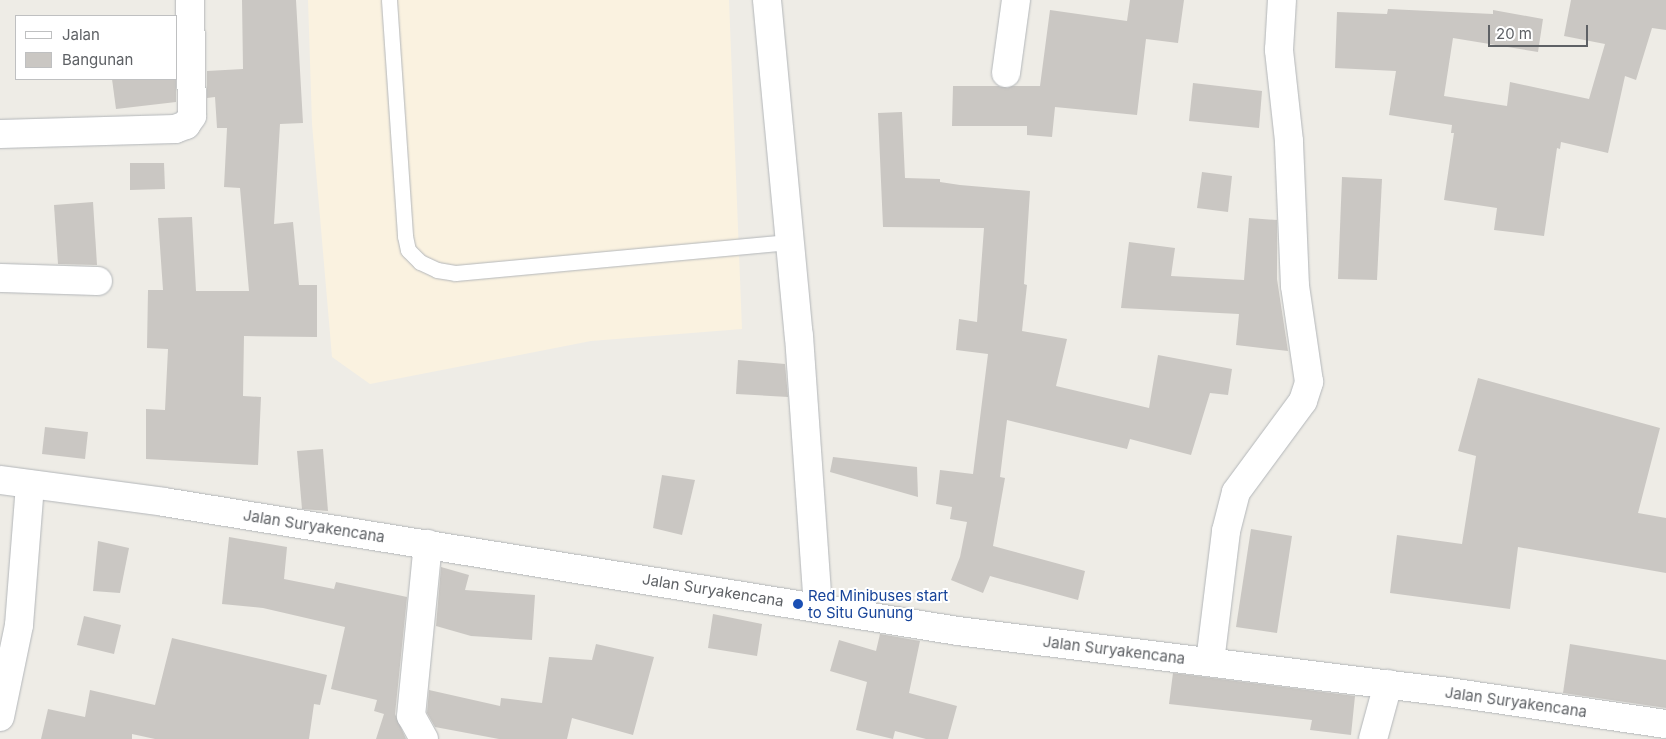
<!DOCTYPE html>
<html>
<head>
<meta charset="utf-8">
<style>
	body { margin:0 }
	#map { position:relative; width:1666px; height:739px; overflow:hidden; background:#eeece6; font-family:Inter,sans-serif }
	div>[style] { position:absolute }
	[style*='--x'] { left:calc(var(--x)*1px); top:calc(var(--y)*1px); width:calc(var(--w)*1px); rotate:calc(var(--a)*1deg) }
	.commercial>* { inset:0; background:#faf2e0 }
	.building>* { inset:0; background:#cac7c3 }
	.roads { filter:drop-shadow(0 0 1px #b3b6b9) drop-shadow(0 0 1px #b3b6b9) }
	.lane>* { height:15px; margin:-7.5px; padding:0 7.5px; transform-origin:7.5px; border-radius:7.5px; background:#fff }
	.street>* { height:28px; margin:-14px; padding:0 14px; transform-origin:14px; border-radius:14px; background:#fff }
	.secondary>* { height:28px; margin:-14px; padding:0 14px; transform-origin:14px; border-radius:14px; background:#fff }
	.dots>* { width:14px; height:14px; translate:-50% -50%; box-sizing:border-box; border:2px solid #fff; border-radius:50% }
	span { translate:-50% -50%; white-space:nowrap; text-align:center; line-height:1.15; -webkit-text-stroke:4px #fff; paint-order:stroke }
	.street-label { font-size:15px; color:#5e6165 }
	.transit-label { font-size:15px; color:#164399 }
	.left { translate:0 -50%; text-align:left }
	.legend { position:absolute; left:15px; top:15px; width:162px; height:65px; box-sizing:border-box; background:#fff; border:1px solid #bfc0c1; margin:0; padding:6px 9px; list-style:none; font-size:15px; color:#5e6165 }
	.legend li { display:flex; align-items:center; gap:10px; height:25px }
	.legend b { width:25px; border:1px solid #bfc0c1 }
	.scale { position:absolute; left:1488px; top:25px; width:100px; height:22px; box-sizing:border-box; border:2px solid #5e6165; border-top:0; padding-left:6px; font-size:15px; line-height:18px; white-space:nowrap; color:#5e6165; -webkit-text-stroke:4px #fff; paint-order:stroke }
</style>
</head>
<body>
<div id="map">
	<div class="commercial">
		<div style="clip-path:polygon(308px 0,729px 0,742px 329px,591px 341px,370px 384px,332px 357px,312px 124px)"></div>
	</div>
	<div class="building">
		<div style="clip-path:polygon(242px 0,296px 0,303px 123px,280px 124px,274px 224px,293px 222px,299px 285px,317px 285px,317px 337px,244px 336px,243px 396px,261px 397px,258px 465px,146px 459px,146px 409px,165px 410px,168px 349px,147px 348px,148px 290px,163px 290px,158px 218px,192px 217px,196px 291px,249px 291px,240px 188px,224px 187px,227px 128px,217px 128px,215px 97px,207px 98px,207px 71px,243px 69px)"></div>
		<div style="clip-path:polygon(1130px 0,1184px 0,1178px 43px,1146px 39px,1137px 115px,1055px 107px,1052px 137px,1027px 135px,1027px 126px,952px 126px,953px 86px,1040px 86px,1050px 10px,1127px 21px)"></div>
		<div style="clip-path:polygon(1571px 0,1666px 0,1666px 30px,1652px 28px,1636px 80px,1625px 76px,1608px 153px,1561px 142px,1560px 149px,1557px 148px,1544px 236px,1494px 230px,1497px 208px,1444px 200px,1454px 133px,1451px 133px,1452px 125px,1389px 115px,1396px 71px,1335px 68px,1337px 12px,1387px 14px,1388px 9px,1493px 14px,1493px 10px,1543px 19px,1538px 52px,1453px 38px,1444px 96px,1507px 106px,1510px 82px,1589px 99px,1605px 44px,1564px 36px)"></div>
		<div style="clip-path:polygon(112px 79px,176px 79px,176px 102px,116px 109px)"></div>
		<div style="clip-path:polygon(1193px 83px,1262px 91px,1259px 128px,1189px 121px)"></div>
		<div style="clip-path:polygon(902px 112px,905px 178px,940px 179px,940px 182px,960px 185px,1030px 191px,1024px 284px,1027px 285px,1022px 331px,1067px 339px,1056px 386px,1149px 408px,1158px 355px,1232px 369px,1228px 395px,1210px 393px,1191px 455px,1130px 439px,1127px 449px,1007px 420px,1000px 477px,1005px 478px,993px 546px,1085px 571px,1078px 600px,990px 576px,983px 593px,951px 580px,960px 557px,967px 522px,950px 519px,952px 507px,936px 504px,940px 470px,973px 474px,988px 354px,956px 350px,959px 319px,977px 322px,984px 228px,883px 227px,878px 113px)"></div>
		<div style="clip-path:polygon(130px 163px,164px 163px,165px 189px,130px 190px)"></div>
		<div style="clip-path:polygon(1202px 172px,1232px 176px,1228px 212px,1197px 208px)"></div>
		<div style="clip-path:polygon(1342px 177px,1382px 179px,1377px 280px,1338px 279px)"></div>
		<div style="clip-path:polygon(93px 202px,97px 265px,58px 264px,54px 205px)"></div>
		<div style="clip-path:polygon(1249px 218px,1277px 220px,1277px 279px,1288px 351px,1236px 345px,1239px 314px,1121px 308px,1129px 242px,1175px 248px,1171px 276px,1244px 280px)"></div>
		<div style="clip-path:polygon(738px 360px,785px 364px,788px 397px,736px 394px)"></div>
		<div style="clip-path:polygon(1478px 378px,1660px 428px,1638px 513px,1666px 518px,1666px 573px,1518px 547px,1510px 609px,1390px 593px,1397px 535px,1462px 544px,1476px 456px,1458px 451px)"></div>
		<div style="clip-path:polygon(45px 427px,88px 432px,85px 459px,42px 454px)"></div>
		<div style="clip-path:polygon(323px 449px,328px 511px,302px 509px,297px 451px)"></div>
		<div style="clip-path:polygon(833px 457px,917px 467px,918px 497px,830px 472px)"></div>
		<div style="clip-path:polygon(662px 475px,695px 480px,682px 535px,653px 528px)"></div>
		<div style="clip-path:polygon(1251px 529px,1292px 536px,1277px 633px,1236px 627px)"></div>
		<div style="clip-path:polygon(229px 537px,287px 547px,284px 579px,334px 589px,336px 582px,407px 597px,395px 714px,406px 739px,376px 739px,384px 714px,374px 711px,377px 700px,331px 689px,345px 627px,263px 608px,222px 604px)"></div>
		<div style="clip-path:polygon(98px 541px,129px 548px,120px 593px,93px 591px)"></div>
		<div style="clip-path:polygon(441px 567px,469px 575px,465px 590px,535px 595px,532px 640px,471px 636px,436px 626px)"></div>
		<div style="clip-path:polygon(713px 614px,762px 624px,757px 656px,708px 648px)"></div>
		<div style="clip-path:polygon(84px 616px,121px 625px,114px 654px,77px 645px)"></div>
		<div style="clip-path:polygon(880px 634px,920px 641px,909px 693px,957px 706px,948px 739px,926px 739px,895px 731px,893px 739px,856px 730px,867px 682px,830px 671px,839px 640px,876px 651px)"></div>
		<div style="clip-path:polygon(172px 638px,327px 675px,320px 705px,314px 704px,309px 739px,155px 739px,132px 734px,132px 739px,41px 739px,48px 709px,85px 717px,90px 690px,155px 705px)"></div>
		<div style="clip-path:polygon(596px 644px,654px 657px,633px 735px,572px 718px,567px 739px,499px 739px,435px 727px,427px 713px,429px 690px,500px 706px,501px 698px,542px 703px,549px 657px,592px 660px)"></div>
		<div style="clip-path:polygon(1570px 644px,1666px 660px,1666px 708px,1563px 693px)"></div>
		<div style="clip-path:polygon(1173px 673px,1355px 696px,1351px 735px,1310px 730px,1312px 720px,1169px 704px)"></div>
	</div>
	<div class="roads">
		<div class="lane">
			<div style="--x:389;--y:0;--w:237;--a:86.1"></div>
			<div style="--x:405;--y:236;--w:14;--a:78"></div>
			<div style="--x:408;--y:250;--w:17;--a:45"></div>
			<div style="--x:420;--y:262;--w:19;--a:25"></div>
			<div style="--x:437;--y:270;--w:18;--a:9"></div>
			<div style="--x:455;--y:273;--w:336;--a:-5.3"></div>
		</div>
		<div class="street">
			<div style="--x:767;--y:0;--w:338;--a:84.6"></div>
			<div style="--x:799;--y:336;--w:272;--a:86"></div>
			<div style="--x:1006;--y:73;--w:74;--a:-82.2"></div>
			<div style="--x:0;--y:134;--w:175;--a:-1.6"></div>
			<div style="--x:175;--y:129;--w:12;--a:-20"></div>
			<div style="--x:186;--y:125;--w:11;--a:-56"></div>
			<div style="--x:192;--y:116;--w:116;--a:-91"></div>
			<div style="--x:0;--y:278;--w:98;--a:1.8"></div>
			<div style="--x:1210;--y:662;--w:132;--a:-83"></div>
			<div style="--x:1226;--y:531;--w:40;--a:-75.6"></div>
			<div style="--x:1236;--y:492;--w:113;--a:-53.6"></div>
			<div style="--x:1303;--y:401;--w:20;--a:-72"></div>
			<div style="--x:1309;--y:382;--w:97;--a:-98.3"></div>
			<div style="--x:1295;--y:286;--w:145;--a:-92.4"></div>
			<div style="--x:1289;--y:141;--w:92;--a:-96.3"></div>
			<div style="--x:1279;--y:50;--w:50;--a:-86.6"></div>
			<div style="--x:0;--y:717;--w:94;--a:-78.3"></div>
			<div style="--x:19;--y:625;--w:141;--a:-85.5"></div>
			<div style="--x:424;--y:739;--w:26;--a:-119"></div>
			<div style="--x:411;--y:716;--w:173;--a:-84.4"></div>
			<div style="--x:1373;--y:739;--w:57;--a:-74.7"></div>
		</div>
		<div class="secondary">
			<div style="--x:0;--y:480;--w:165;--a:7.6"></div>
			<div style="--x:164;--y:502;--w:804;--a:9.23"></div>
			<div style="--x:958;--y:631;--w:488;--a:7.1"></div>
			<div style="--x:1442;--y:691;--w:226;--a:8.4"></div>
		</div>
	</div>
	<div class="dots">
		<div style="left:798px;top:604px;background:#1a4fb4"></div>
	</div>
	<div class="street-label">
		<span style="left:314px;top:526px;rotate:9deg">Jalan Suryakencana</span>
		<span style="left:713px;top:590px;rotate:9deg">Jalan Suryakencana</span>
		<span style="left:1114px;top:650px;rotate:7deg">Jalan Suryakencana</span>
		<span style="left:1516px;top:702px;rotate:8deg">Jalan Suryakencana</span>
	</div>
	<div class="transit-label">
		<span class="left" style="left:808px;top:604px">Red Minibuses start<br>to Situ Gunung</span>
	</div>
	<ul class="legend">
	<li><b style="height:6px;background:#fff"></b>Jalan</li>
	<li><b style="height:14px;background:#cac7c3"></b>Bangunan</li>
	</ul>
	<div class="scale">20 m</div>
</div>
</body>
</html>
